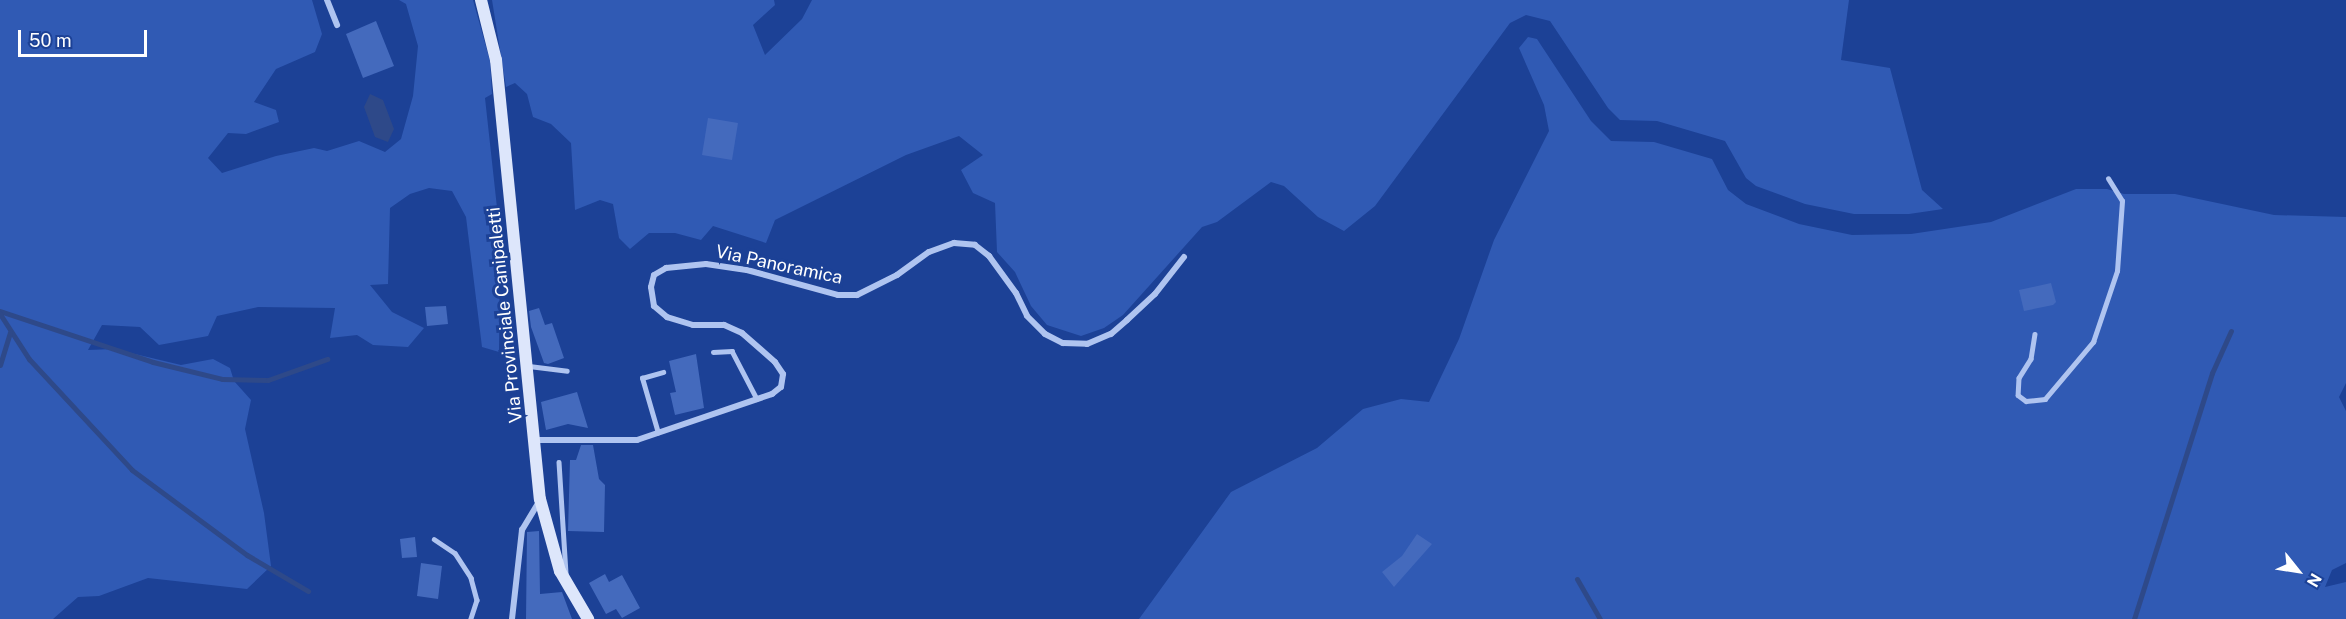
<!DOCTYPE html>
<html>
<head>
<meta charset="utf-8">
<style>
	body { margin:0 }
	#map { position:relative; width:2346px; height:619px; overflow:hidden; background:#1c4196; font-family:"Public Sans",sans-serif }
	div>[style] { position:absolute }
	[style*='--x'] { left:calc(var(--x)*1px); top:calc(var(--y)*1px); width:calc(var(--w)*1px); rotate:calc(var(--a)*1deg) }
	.green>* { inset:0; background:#305ab4 }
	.water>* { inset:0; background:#2e4989 }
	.stream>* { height:5px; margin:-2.5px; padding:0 2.5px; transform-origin:2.5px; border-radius:2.5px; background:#2e4989 }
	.building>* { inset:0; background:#446abd }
	.lane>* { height:4.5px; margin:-2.25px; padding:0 2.25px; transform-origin:2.25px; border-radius:2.25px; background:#afc4f0 }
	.street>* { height:6px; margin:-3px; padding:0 3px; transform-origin:3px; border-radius:3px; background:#afc4f0 }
	.secondary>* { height:12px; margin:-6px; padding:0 6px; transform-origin:6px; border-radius:6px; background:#dde6fb }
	span { translate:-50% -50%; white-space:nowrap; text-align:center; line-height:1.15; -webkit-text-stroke:6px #1c4196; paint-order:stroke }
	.street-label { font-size:18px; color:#fff }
	.north { position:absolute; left:2268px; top:541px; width:60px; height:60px; -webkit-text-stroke:4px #1c4196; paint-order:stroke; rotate:120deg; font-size:16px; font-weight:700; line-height:24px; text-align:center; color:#fff }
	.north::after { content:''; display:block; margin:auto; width:21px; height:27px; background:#fff; clip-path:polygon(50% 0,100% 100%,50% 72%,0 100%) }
	.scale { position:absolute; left:18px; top:30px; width:129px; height:27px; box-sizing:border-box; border:3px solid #fff; border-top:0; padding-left:8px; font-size:18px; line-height:21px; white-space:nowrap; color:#fff; -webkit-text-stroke:4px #1c4196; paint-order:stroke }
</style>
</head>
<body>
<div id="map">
	<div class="green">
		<div style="clip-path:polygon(0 0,312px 0,322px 34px,315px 52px,276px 69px,254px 102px,276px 110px,279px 122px,246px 134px,228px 133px,208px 158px,222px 173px,276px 156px,314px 148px,327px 151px,359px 141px,385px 152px,401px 139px,413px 96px,418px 46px,406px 4px,399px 0,473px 0,490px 61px,492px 94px,485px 98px,500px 235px,499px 352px,482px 347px,466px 217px,452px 191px,429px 188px,410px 194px,390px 208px,388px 284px,370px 285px,392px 312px,424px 328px,408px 347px,373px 345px,357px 335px,330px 338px,335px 308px,258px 307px,217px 316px,208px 336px,159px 345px,140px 327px,102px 325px,88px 350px,114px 349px,181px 365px,213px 359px,230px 368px,234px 381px,251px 400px,245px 429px,264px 513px,271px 566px,247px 589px,148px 578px,99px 596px,78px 597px,53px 619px,0 619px)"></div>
		<div style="clip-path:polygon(492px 0,774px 0,775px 5px,753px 25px,765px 55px,802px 19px,812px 0,1849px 0,1841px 60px,1890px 68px,1922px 190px,1943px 209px,1909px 214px,1854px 214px,1805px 204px,1756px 186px,1746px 178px,1725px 141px,1657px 121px,1620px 120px,1608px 108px,1550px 21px,1526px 15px,1510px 23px,1375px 206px,1344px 231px,1318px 217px,1284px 186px,1271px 182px,1217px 222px,1202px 227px,1123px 315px,1104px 328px,1081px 336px,1047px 325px,1031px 306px,1015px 272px,997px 252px,995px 203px,973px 193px,961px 170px,983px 155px,959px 136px,906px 155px,775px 220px,766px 243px,713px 226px,701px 240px,675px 233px,649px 233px,630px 249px,619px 238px,613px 204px,600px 200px,575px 210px,571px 143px,551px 124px,533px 117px,527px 94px,515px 83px,506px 87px)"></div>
		<div style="clip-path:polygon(1528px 37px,1537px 39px,1591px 121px,1611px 141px,1654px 142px,1712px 159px,1728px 190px,1746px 204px,1799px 224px,1852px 235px,1911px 234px,1991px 222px,2076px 189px,2107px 189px,2124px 194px,2175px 194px,2274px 215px,2346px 217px,2346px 383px,2339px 397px,2346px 411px,2346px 563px,2332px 570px,2325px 587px,2346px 582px,2346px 619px,1139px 619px,1231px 492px,1317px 448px,1363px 409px,1401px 399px,1429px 402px,1459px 339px,1494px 240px,1549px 131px,1544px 105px,1519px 48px)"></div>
	</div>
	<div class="water">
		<div style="clip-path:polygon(370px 94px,383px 100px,394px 129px,388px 142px,375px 137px,364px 107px)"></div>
	</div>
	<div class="stream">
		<div style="--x:0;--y:311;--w:161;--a:18.4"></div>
		<div style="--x:153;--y:362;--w:71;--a:13.8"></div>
		<div style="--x:222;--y:379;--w:46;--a:1.2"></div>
		<div style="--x:268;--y:380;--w:63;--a:-19.6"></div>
		<div style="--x:0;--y:314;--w:54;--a:57.2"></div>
		<div style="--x:29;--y:359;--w:151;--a:47.1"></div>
		<div style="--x:132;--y:470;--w:143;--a:36.5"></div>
		<div style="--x:247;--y:555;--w:71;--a:30.5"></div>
		<div style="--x:0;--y:365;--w:34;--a:-73"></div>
		<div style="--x:1577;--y:579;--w:46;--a:60.1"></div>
		<div style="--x:2134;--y:619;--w:258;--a:-72.4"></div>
		<div style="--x:2212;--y:373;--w:46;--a:-65.7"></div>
	</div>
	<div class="building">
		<div style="clip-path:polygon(376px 21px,394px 66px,363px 78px,346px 34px)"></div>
		<div style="clip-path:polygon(708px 118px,738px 123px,732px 160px,702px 155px)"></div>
		<div style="clip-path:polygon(2051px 283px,2056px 302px,2053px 305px,2024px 311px,2019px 290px)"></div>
		<div style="clip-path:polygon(446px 306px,448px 324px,427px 326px,425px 307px)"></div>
		<div style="clip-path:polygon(539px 308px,545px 325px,552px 323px,564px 358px,548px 364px,544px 363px,531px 327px,529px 311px)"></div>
		<div style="clip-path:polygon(696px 354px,704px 408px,675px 415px,670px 393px,676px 392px,669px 361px)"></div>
		<div style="clip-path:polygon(577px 392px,588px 428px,568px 424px,546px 430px,541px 402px)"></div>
		<div style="clip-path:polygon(581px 445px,593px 445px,599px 479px,605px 485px,604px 532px,568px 531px,570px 460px,576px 460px)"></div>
		<div style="clip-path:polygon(539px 531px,540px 594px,562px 592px,572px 619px,526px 619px,527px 532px)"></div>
		<div style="clip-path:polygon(1417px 534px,1432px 544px,1394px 587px,1382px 572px,1402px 556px)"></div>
		<div style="clip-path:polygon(415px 537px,417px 557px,402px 558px,400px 539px)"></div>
		<div style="clip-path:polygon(421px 563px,442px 566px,438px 599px,417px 596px)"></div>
		<div style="clip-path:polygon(605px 574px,609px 582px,622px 575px,640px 608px,622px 618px,616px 609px,606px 614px,589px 583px)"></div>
	</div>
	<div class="lane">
		<div style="--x:2035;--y:334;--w:25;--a:99"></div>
		<div style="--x:2031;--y:359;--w:22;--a:122"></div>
		<div style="--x:2019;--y:378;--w:17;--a:93"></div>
		<div style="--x:2018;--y:395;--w:10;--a:37"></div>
		<div style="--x:2026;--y:401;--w:19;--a:-6"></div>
		<div style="--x:2045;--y:399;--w:75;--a:-49.9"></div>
		<div style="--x:2093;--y:342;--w:75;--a:-71.3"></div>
		<div style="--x:2117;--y:271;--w:70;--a:-85.9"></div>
		<div style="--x:2122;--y:201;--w:26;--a:-122"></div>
		<div style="--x:713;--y:352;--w:19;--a:-3"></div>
		<div style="--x:732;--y:351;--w:54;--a:62.5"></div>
		<div style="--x:529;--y:366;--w:38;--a:7"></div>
		<div style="--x:658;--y:433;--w:57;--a:-106.2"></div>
		<div style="--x:642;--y:378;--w:22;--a:-16"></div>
		<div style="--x:559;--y:462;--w:111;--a:86.4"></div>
		<div style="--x:434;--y:539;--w:25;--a:34"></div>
		<div style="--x:455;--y:553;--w:30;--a:57"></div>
		<div style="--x:471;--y:578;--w:23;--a:75"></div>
		<div style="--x:477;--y:600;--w:20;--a:108"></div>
	</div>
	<div class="street">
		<div style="--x:327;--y:0;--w:27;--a:68"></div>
		<div style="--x:536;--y:440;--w:101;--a:0"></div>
		<div style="--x:637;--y:440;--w:143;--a:-18.8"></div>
		<div style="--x:772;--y:394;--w:11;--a:-38"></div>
		<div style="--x:781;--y:387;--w:13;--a:-81"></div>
		<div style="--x:783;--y:374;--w:14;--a:-124"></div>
		<div style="--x:775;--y:362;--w:44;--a:-138.7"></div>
		<div style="--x:742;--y:333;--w:20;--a:-156"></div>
		<div style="--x:724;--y:325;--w:31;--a:180"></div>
		<div style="--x:693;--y:325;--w:27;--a:-163"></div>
		<div style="--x:667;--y:317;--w:17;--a:-140"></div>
		<div style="--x:654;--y:306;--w:19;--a:-99"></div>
		<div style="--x:651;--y:287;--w:12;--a:-76"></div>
		<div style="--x:654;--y:275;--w:14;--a:-30"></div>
		<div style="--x:666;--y:268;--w:40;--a:-5.7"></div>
		<div style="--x:706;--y:264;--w:41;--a:8.3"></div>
		<div style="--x:747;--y:270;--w:94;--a:15.4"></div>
		<div style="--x:838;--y:295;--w:19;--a:0"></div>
		<div style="--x:857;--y:295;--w:45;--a:-26.6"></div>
		<div style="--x:897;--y:275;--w:39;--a:-36"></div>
		<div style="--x:929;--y:252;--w:27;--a:-20"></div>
		<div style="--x:954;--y:243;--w:21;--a:5"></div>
		<div style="--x:975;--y:245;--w:18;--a:38"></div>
		<div style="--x:989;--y:256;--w:46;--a:53.9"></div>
		<div style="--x:1016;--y:293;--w:25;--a:64"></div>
		<div style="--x:1027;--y:316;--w:25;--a:45"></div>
		<div style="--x:1045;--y:334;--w:20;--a:27"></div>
		<div style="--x:1063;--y:343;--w:24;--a:2"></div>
		<div style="--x:1087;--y:344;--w:26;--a:-23"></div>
		<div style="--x:1111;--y:334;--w:21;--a:-41"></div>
		<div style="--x:1127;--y:320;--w:38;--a:-43"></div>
		<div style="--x:1155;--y:294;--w:47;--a:-51.9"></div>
		<div style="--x:512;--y:619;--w:90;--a:-83.6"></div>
		<div style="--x:522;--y:530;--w:35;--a:-59"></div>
	</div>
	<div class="secondary">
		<div style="--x:481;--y:0;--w:62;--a:76"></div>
		<div style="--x:496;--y:60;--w:441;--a:84.3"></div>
		<div style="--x:540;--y:499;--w:75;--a:74.5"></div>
		<div style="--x:560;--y:571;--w:56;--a:59.7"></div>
	</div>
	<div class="street-label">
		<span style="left:779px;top:265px;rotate:12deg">Via Panoramica</span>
		<span style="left:505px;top:315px;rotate:-96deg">Via Provinciale Canipaletti</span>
	</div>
	<div class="north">N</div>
	<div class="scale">50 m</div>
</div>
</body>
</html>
